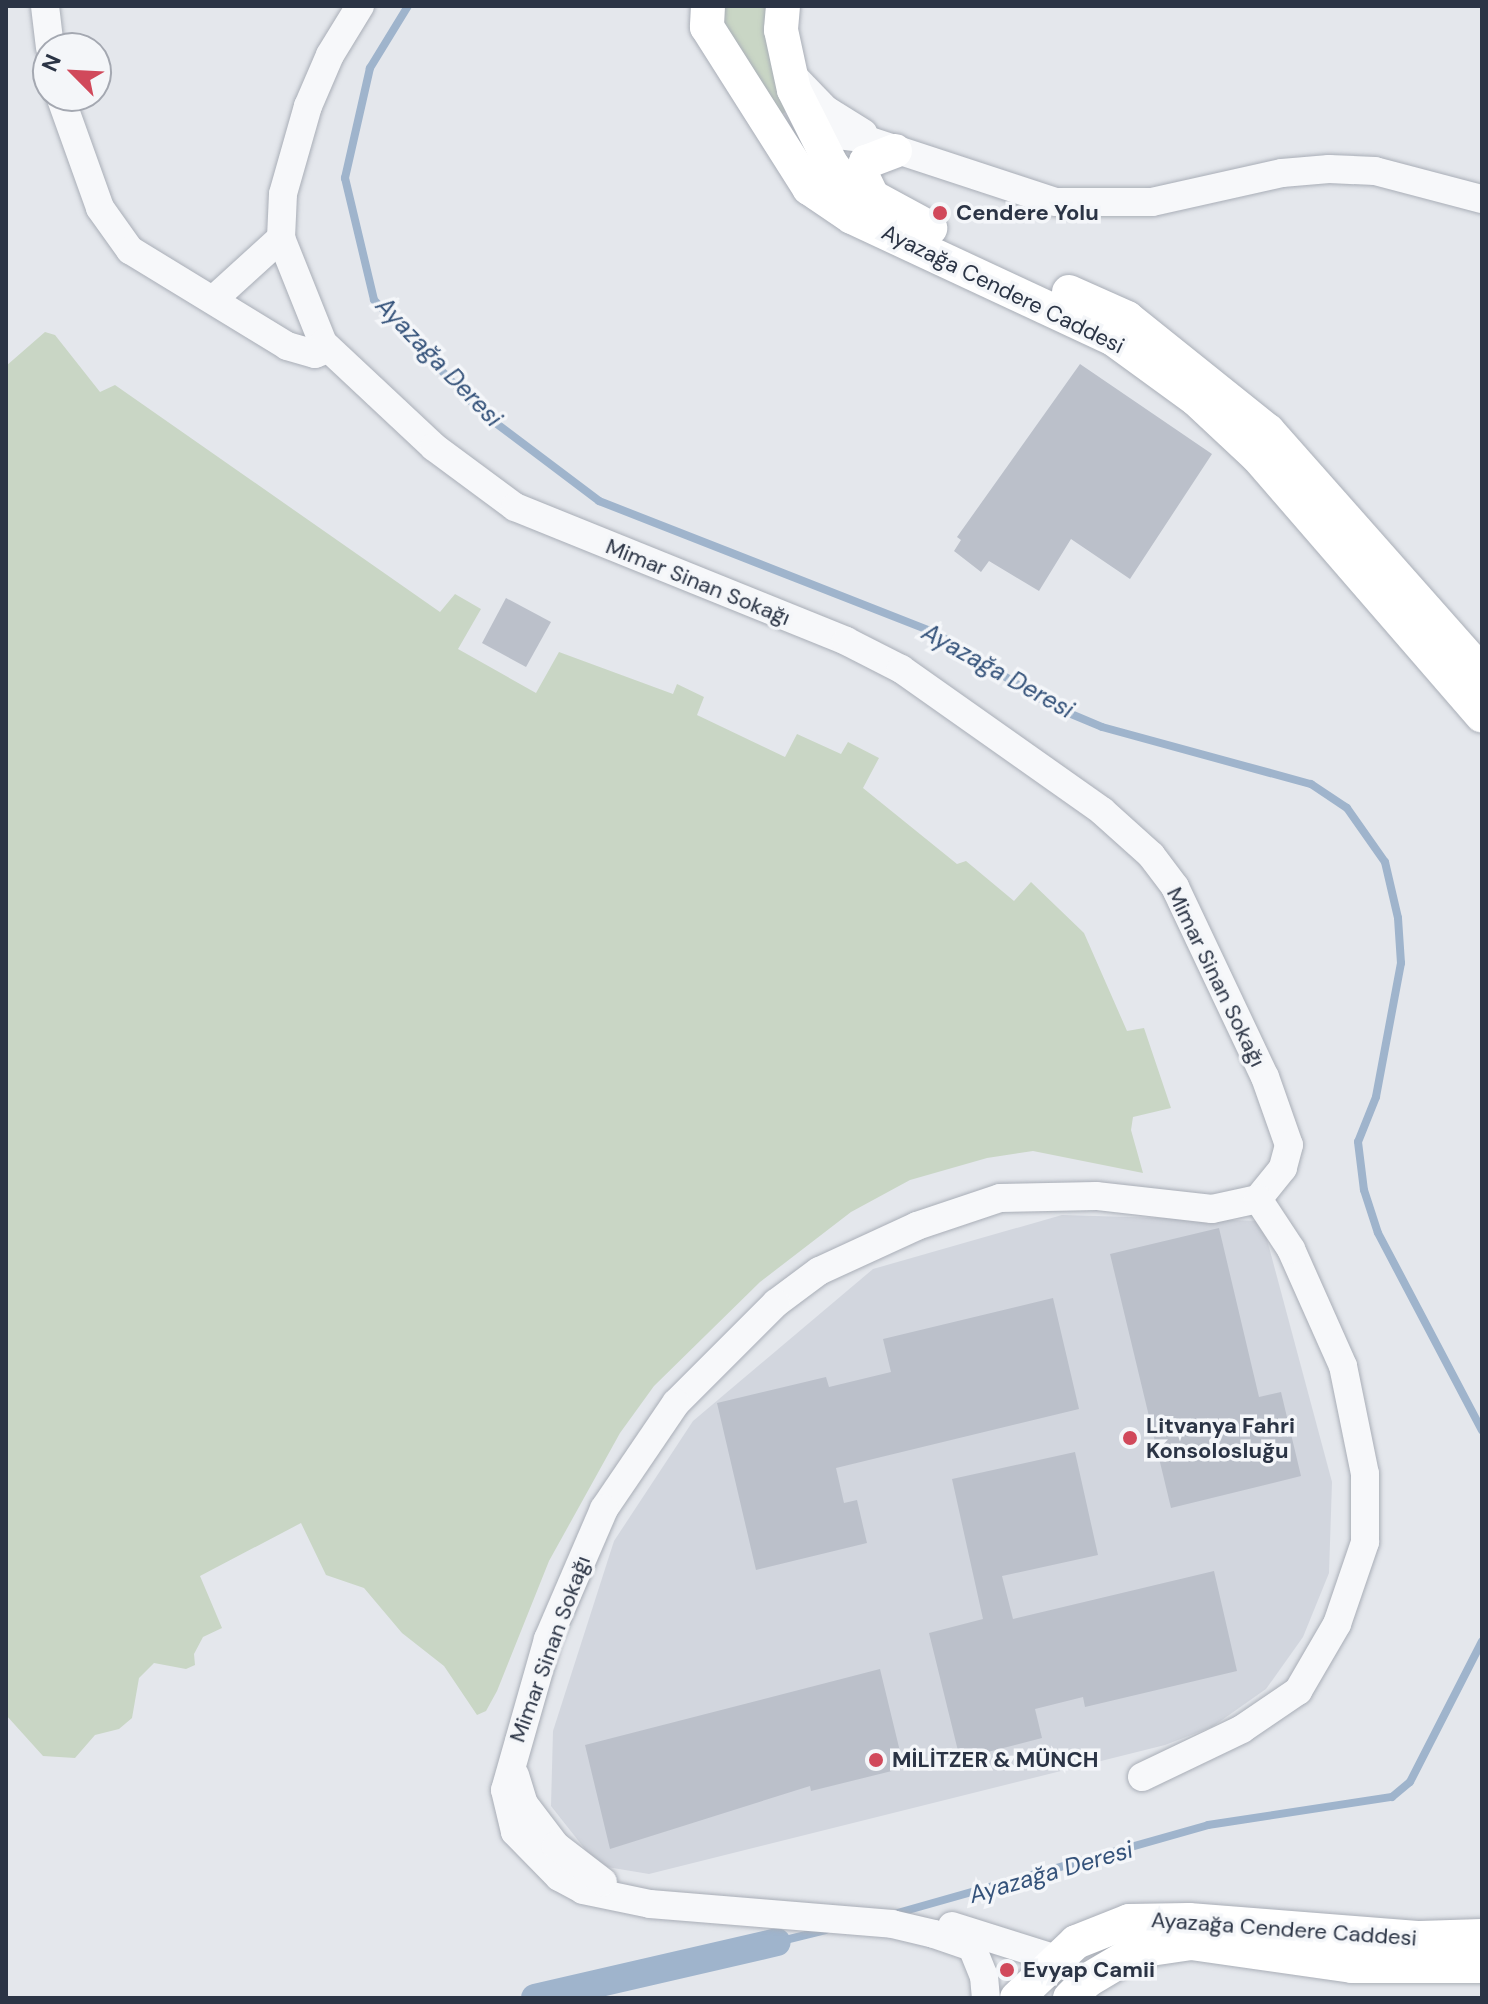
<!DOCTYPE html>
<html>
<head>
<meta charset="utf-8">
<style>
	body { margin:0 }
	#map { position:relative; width:1488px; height:2004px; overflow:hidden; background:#e4e7ec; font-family:"DM Sans",sans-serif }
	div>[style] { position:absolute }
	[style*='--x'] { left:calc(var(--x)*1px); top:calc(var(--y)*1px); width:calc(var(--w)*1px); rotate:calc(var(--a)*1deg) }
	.built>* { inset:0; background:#d2d6de }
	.green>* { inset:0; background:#c9d6c5 }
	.stream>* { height:8px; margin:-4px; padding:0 4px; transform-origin:4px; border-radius:4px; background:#9fb4cc }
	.canal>* { height:28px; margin:-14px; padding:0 14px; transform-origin:14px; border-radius:14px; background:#9fb4cc }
	.building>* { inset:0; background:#bbc0ca }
	.roads { filter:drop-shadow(0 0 2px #a9aeb7) drop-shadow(0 0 2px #a9aeb7) }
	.minor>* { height:28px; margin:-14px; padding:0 14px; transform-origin:14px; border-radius:14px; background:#f7f8fa }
	.major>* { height:34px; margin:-17px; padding:0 17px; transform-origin:17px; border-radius:17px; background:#fff }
	.dots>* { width:22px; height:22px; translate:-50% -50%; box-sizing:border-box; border:4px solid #f4f6f9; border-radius:50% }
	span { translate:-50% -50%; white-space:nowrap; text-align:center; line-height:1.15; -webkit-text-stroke:7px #f4f6f9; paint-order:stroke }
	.poi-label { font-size:22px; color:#2b3445; font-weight:700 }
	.left { translate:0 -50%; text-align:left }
	.street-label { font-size:22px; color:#2b3445 }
	.water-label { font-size:24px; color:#34527a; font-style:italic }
	.frame { position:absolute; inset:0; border:8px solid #2b3445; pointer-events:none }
	.north { position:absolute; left:32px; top:32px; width:80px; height:80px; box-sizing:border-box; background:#f4f6f9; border:2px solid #a4a8b1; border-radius:50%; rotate:294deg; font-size:22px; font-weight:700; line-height:32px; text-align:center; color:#2b3445 }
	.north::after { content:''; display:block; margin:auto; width:28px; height:36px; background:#d1495b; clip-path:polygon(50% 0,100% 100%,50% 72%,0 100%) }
</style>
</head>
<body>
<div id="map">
	<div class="built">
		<div style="clip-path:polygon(1062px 1215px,1262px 1221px,1332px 1482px,1329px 1573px,1303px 1637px,1266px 1689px,1212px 1727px,1165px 1745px,649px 1874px,607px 1867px,592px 1858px,551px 1806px,553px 1731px,614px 1541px,693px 1421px,873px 1269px)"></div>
	</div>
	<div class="green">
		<div style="clip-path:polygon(718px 6px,768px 6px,789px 108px,784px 113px,778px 116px,731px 49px)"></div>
		<div style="clip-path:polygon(45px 332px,55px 335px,100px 392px,115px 385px,440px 612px,455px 594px,481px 609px,458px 649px,536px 693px,559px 652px,673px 694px,677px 684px,704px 697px,697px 715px,785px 757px,797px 734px,841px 754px,848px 742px,879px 758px,863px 788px,957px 864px,966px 861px,1014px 901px,1031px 882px,1084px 933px,1127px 1031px,1144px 1028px,1171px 1108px,1133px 1117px,1131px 1130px,1143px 1173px,1033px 1151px,987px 1158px,910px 1180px,851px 1212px,760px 1282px,654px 1386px,620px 1433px,549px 1561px,497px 1691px,486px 1711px,477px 1715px,444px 1666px,402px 1633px,364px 1588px,326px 1575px,301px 1523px,200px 1576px,222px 1628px,203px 1637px,194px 1654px,195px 1665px,186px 1669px,154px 1663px,139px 1678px,132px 1718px,119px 1729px,95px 1735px,75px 1758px,43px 1756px,6px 1715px,6px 366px)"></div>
	</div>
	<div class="stream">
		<div style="--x:408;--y:6;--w:73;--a:121.5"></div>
		<div style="--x:370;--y:68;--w:113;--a:102.8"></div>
		<div style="--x:345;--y:178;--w:125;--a:76.6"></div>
		<div style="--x:374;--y:300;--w:155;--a:46.3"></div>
		<div style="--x:481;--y:412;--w:148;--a:37"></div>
		<div style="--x:599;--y:501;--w:360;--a:21.4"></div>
		<div style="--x:934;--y:632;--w:139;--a:32.1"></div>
		<div style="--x:1052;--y:706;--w:54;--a:22.8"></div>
		<div style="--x:1102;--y:727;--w:217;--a:15.3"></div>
		<div style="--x:1311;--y:784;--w:43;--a:33.7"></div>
		<div style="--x:1347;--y:808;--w:66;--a:54.9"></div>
		<div style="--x:1385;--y:862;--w:57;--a:76.9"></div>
		<div style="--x:1398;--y:918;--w:45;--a:86.2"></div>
		<div style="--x:1401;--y:963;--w:136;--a:100.6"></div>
		<div style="--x:1376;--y:1097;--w:48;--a:111.8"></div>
		<div style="--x:1358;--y:1142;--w:48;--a:82.9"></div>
		<div style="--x:1364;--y:1190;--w:45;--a:72"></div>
		<div style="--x:1378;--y:1233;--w:223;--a:62.2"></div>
		<div style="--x:894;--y:1914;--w:326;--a:-15.8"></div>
		<div style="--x:1208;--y:1825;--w:186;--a:-8.7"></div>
		<div style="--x:1392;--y:1797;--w:23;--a:-40"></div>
		<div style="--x:1410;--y:1782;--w:158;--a:-62.9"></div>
		<div style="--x:777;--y:1942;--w:50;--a:-13.8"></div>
	</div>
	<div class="canal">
		<div style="--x:535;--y:1998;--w:248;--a:-13"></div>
	</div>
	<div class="building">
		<div style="clip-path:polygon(1080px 364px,1212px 454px,1130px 579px,1071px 539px,1039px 591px,989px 561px,981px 572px,954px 551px,961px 540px,957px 537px)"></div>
		<div style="clip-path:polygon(506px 598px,551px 622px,526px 667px,482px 643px)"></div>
		<div style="clip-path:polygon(1219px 1228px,1259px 1397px,1281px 1392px,1301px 1476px,1171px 1508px,1110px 1254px)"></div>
		<div style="clip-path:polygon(1053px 1298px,1079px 1409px,836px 1468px,844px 1503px,857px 1500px,867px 1543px,756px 1570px,717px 1403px,826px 1377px,829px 1387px,891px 1372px,883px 1339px)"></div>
		<div style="clip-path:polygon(1075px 1452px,1098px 1555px,1002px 1576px,1013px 1619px,1214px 1571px,1237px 1671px,1085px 1707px,1083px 1697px,1035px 1709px,1042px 1738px,960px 1759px,929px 1633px,983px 1619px,952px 1479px)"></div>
		<div style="clip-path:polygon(880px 1669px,904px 1768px,811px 1791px,810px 1786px,610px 1849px,585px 1745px)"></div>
	</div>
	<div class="roads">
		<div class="minor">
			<div style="--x:45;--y:6;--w:42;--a:83.2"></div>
			<div style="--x:360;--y:6;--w:57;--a:121.5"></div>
			<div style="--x:330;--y:55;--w:56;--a:113.3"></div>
			<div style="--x:308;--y:106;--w:91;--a:105.9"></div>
			<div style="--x:283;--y:194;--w:44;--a:92.6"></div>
			<div style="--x:281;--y:238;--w:113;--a:68.2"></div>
			<div style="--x:323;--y:343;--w:152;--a:43.1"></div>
			<div style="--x:434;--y:447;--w:101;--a:36.5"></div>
			<div style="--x:515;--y:507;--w:357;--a:22"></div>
			<div style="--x:846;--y:641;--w:62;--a:27"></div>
			<div style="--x:901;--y:669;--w:246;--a:35.2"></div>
			<div style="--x:1102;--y:811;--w:66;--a:41.9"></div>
			<div style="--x:1151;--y:855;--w:40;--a:53"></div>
			<div style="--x:1175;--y:887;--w:210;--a:64.7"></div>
			<div style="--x:1265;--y:1077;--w:72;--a:70.6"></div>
			<div style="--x:1289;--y:1145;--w:24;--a:105"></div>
			<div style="--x:1283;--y:1168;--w:40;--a:129"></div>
			<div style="--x:1258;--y:1199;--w:47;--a:167.7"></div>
			<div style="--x:1212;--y:1209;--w:117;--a:-173.6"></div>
			<div style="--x:1096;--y:1196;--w:96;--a:178.8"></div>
			<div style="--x:1000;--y:1198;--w:88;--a:161.4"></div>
			<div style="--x:917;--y:1226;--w:108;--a:155.3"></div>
			<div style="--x:819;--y:1271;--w:54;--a:143.3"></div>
			<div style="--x:776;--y:1303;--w:141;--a:135"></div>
			<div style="--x:676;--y:1403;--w:128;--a:124.2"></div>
			<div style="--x:604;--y:1509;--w:142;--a:113.3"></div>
			<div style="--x:548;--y:1639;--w:157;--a:105.9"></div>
			<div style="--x:505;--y:1790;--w:43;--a:76.6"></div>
			<div style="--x:515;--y:1832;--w:63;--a:45.6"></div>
			<div style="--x:559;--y:1877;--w:27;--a:28"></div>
			<div style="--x:583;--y:1890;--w:68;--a:11.8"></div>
			<div style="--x:650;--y:1904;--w:243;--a:4.7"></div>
			<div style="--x:892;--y:1924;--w:43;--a:13.4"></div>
			<div style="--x:934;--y:1934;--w:40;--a:18.9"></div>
			<div style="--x:972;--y:1947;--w:31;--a:68"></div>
			<div style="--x:984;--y:1976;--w:22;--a:85"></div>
			<div style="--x:796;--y:79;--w:43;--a:45.9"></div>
			<div style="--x:826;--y:110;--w:44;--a:31.9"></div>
			<div style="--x:60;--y:96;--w:119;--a:70.3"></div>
			<div style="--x:100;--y:208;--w:52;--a:54.5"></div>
			<div style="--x:130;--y:250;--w:184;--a:31.4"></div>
			<div style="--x:287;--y:346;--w:29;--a:16"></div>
			<div style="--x:315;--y:354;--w:14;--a:-21"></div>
			<div style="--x:813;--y:132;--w:48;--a:7.1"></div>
			<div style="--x:861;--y:138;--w:205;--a:18.2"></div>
			<div style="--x:1056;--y:202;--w:96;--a:0"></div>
			<div style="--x:1152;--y:202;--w:133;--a:-12.6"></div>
			<div style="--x:1282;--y:173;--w:47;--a:-4.9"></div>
			<div style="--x:1329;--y:169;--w:46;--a:2.5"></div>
			<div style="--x:1375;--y:171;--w:111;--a:14.7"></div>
			<div style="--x:214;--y:299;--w:91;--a:-42.3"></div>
			<div style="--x:515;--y:1775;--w:30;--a:73"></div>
			<div style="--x:524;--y:1804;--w:53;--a:52.7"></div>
			<div style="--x:556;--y:1846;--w:59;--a:37.5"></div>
			<div style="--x:1142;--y:1777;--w:111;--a:-25.6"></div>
			<div style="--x:1242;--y:1729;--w:68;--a:-34.2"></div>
			<div style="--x:1298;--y:1691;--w:78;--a:-59.8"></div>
			<div style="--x:1337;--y:1624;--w:87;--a:-71.1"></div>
			<div style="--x:1365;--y:1542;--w:68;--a:-90"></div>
			<div style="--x:1365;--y:1474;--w:110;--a:-101.5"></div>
			<div style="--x:1343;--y:1366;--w:128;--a:-114"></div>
			<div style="--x:1291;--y:1249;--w:60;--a:-123.4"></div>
			<div style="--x:952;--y:1926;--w:109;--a:17.6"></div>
		</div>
		<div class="major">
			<div style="--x:708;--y:6;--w:21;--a:93"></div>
			<div style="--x:707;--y:27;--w:191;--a:57.6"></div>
			<div style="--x:809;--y:188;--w:52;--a:34"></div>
			<div style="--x:852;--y:217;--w:287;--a:25"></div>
			<div style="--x:1112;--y:338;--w:104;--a:36"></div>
			<div style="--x:1196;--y:399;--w:85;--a:43.1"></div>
			<div style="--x:1258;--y:457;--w:342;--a:49.1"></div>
			<div style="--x:783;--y:6;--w:24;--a:95"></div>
			<div style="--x:781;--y:30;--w:61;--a:77.8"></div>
			<div style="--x:794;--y:90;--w:83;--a:63.4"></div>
			<div style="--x:831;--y:164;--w:23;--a:52"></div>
			<div style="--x:845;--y:182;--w:97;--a:28.4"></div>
			<div style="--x:873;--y:198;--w:25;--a:-116"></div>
			<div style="--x:862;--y:175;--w:14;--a:-73"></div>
			<div style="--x:866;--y:162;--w:31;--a:-21"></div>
			<div style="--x:1069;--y:292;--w:64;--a:24.1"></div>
			<div style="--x:1127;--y:318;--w:181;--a:38.7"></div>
			<div style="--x:1268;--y:431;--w:323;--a:48.5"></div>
			<div style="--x:1017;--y:1998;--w:81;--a:-43.5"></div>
			<div style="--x:1076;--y:1942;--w:57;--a:-21.6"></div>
			<div style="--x:1129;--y:1921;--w:60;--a:-1"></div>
			<div style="--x:1189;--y:1920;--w:232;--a:4.5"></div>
			<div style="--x:1420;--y:1938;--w:62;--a:-1.8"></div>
			<div style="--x:1070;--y:1998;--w:25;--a:-45"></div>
			<div style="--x:1088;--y:1980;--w:57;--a:-30.6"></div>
			<div style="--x:1137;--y:1951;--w:55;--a:-8.4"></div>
			<div style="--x:1191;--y:1943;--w:163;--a:8.1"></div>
			<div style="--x:1352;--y:1966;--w:130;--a:0"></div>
		</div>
	</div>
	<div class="dots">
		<div style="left:940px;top:213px;background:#d1495b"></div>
		<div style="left:1130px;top:1438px;background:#d1495b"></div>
		<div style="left:876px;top:1760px;background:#d1495b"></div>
		<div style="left:1007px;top:1970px;background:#d1495b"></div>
	</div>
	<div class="poi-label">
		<span class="left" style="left:956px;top:213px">Cendere Yolu</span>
		<span class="left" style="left:1146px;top:1438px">Litvanya Fahri<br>Konsolosluğu</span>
		<span class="left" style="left:892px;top:1760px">MİLİTZER &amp; MÜNCH</span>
		<span class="left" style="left:1023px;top:1970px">Evyap Camii</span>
	</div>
	<div class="street-label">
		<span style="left:1003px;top:289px;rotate:26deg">Ayazağa Cendere Caddesi</span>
		<span style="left:698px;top:582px;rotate:22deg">Mimar Sinan Sokağı</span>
		<span style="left:1216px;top:977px;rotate:64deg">Mimar Sinan Sokağı</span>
		<span style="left:550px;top:1649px;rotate:-70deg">Mimar Sinan Sokağı</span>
		<span style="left:1284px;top:1929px;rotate:4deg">Ayazağa Cendere Caddesi</span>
	</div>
	<div class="water-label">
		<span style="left:439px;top:362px;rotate:46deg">Ayazağa Deresi</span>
		<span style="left:998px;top:671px;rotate:29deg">Ayazağa Deresi</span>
		<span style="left:1051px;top:1872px;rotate:-16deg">Ayazağa Deresi</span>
	</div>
	<div class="frame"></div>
	<div class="north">N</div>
</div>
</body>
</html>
